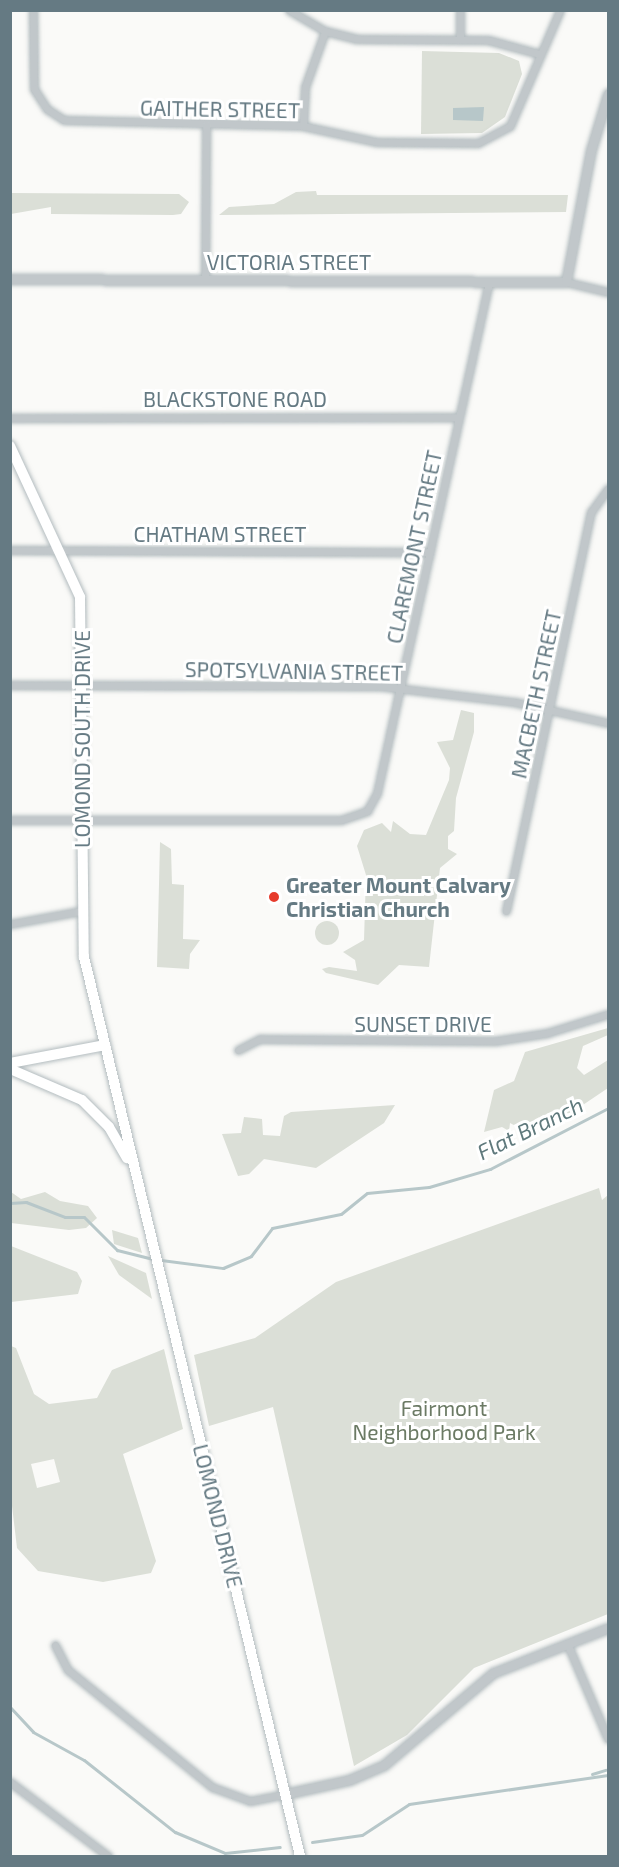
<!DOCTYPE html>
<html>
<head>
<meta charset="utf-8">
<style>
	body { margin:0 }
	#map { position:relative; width:619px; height:1867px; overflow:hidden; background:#fafaf8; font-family:"Exo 2",sans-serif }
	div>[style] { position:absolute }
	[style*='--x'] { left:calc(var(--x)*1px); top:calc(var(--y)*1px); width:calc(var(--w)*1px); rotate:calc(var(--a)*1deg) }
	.green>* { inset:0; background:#dbdfd7 }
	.round { border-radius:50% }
	.water>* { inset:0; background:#b7c7c9 }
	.stream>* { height:3px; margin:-1.5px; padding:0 1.5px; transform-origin:1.5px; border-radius:1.5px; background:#b7c7c9 }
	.roads { filter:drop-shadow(0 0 2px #b3bcbf) drop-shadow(0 0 2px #b3bcbf) }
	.minor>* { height:7px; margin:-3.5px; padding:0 3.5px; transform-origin:3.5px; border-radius:3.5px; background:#c1c7ca }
	.tertiary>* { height:9px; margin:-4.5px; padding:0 4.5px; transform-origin:4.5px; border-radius:4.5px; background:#c1c7ca }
	.secondary>* { height:10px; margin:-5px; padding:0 5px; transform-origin:5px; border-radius:5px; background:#fff }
	.dots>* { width:16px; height:16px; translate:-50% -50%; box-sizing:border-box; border:3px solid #fff; border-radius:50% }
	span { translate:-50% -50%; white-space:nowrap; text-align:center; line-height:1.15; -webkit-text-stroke:6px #fff; paint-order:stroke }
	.street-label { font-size:21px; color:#657a83 }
	.poi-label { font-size:21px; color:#657a83; font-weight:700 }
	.left { translate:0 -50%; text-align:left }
	.park-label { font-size:21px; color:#6b7a64 }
	.water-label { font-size:22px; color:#5f797c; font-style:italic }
	.frame { position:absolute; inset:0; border:12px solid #657a83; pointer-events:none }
</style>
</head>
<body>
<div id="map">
	<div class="green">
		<div style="clip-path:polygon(422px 51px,499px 53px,519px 61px,522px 74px,505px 117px,482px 133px,421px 134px)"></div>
		<div style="clip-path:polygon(316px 191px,317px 195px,568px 195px,566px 212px,219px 215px,229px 207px,274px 204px,296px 192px)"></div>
		<div style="clip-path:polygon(11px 193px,179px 194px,189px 202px,181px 214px,173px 215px,51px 214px,51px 207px,11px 214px)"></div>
		<div style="clip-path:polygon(461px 710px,474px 713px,474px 732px,456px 798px,454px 831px,448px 836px,448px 849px,457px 854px,440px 868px,429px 967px,399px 965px,378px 985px,326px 973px,322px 969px,329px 967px,357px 971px,355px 960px,343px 952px,364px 940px,366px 875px,357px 846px,364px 830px,382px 823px,391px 832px,393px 821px,410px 834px,426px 835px,449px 780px,450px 768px,437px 742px,453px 740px)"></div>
		<div style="clip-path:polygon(160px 842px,171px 849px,172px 884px,184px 885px,183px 939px,200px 940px,190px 954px,189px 969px,157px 967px)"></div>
		<div class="round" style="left:315px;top:921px;width:24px;height:24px"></div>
		<div style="clip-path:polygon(608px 1028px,608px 1035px,583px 1046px,577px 1068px,584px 1075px,608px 1060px,608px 1088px,571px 1113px,543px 1115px,527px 1132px,510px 1123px,509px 1131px,502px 1127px,484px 1132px,494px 1090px,514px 1081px,525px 1052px)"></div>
		<div style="clip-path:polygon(395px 1105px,384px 1123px,316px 1168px,264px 1159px,249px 1174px,238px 1176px,222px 1134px,241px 1133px,244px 1117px,262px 1119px,263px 1135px,280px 1136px,284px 1116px,291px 1112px)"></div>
		<div style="clip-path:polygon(599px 1188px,602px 1200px,608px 1195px,608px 1614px,474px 1668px,407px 1735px,354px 1766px,273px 1407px,209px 1426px,194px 1355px,255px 1338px,336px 1282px)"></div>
		<div style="clip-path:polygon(11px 1192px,21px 1199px,45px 1192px,60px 1201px,88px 1206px,97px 1218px,86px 1228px,69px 1230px,11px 1223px)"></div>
		<div style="clip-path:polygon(112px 1230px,138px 1238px,142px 1253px,114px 1244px)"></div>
		<div style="clip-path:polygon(11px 1246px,77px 1272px,82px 1281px,78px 1294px,11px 1302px)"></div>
		<div style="clip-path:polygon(108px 1256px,146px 1273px,152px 1299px,119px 1275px)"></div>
		<div style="clip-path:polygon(evenodd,11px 1346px,16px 1348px,34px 1394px,49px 1404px,97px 1398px,112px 1370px,164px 1349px,183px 1429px,123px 1454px,156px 1561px,151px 1573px,103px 1582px,38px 1571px,17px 1548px,10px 1489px,11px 1346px,54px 1459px,60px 1482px,37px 1488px,31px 1464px,54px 1459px)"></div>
	</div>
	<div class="water">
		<div style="clip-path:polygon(484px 107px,483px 121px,453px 120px,453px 108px)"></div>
	</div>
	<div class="stream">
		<div style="--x:10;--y:1203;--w:16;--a:-4"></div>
		<div style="--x:26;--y:1202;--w:42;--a:21"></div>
		<div style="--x:65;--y:1217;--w:19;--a:0"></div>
		<div style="--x:84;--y:1217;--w:47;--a:45"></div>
		<div style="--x:117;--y:1250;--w:38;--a:14"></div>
		<div style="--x:161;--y:1260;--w:63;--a:7.4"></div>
		<div style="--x:223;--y:1268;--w:30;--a:-23"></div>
		<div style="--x:251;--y:1256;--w:35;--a:-53"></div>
		<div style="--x:272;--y:1228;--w:70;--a:-11.5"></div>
		<div style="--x:341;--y:1214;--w:33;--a:-39"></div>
		<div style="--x:367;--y:1193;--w:62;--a:-5.5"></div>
		<div style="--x:429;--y:1187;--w:64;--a:-16.4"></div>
		<div style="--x:490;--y:1169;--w:133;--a:-27.3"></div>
		<div style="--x:10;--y:1707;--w:34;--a:47"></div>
		<div style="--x:33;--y:1732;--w:58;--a:28.8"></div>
		<div style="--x:84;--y:1760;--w:116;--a:38.4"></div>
		<div style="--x:175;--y:1832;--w:54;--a:22.8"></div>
		<div style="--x:225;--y:1853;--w:55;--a:-6.2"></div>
		<div style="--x:592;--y:1774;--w:14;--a:-17"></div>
		<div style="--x:312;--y:1842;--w:50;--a:-8"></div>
		<div style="--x:362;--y:1835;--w:56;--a:-33.4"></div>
		<div style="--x:409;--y:1804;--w:201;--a:-8.3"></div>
	</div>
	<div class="roads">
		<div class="minor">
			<div style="--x:33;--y:10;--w:79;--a:89.3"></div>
			<div style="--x:34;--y:89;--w:24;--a:57"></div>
			<div style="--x:47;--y:109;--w:20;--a:33"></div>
			<div style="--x:64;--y:120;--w:239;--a:1.4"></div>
			<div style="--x:303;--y:126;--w:76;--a:12.2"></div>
			<div style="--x:377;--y:142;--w:101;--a:0.6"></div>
			<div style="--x:478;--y:143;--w:36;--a:-28"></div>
			<div style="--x:510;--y:126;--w:126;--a:-66.7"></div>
			<div style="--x:289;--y:10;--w:42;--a:30.3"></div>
			<div style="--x:325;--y:31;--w:32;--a:14"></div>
			<div style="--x:356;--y:39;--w:132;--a:0.4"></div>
			<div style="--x:488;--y:40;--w:54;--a:15.1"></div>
			<div style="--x:460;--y:40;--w:30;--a:-90"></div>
			<div style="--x:303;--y:126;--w:39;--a:-87"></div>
			<div style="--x:305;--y:87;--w:59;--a:-70.3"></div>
			<div style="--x:205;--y:280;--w:156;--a:-89.6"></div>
			<div style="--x:566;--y:282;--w:43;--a:13.4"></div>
			<div style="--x:10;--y:418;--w:449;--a:-0.1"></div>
			<div style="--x:10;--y:550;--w:420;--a:0.3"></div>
			<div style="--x:10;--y:685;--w:369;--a:0.2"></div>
			<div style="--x:379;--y:686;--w:136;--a:6.8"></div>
			<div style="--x:514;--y:702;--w:96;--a:12.6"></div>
			<div style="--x:10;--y:820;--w:331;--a:0"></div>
			<div style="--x:341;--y:820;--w:28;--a:-19"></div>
			<div style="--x:367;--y:811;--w:21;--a:-61"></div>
			<div style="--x:377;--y:793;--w:523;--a:-77.64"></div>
			<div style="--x:506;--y:911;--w:408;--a:-78"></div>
			<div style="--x:591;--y:512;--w:29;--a:-54"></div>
			<div style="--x:10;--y:924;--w:72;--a:-10.4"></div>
			<div style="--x:238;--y:1050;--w:25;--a:-27"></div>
			<div style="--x:260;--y:1039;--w:235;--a:0.5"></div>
			<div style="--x:495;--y:1041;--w:53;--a:-8.7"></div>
			<div style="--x:547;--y:1033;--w:64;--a:-17.3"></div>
			<div style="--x:567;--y:1643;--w:104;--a:66.9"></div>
			<div style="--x:55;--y:1645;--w:28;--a:63"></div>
			<div style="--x:68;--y:1670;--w:186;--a:39.1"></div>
			<div style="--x:212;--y:1787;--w:40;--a:20.2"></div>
			<div style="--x:250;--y:1801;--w:36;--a:-11"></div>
			<div style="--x:10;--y:1782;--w:123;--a:37.1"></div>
		</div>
		<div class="tertiary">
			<div style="--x:10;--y:279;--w:556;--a:0.31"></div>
			<div style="--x:566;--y:282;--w:134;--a:-79.3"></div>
			<div style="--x:591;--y:150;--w:59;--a:-73.1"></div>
			<div style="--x:285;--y:1794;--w:66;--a:-12.3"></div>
			<div style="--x:349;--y:1780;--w:38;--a:-23"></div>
			<div style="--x:384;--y:1765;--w:143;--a:-40.2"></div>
			<div style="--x:493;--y:1673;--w:123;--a:-21.4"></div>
		</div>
		<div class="secondary">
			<div style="--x:10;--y:446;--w:166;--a:65.1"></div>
			<div style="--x:80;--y:597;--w:360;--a:89.4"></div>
			<div style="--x:84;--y:957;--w:925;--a:76.49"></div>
			<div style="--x:10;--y:1063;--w:97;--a:-10.7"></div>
			<div style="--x:10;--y:1069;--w:78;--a:23.3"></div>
			<div style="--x:82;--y:1100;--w:38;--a:45"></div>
			<div style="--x:109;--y:1127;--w:36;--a:60"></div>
		</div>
	</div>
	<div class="dots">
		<div style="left:274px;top:897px;background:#e63b2c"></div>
	</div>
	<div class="street-label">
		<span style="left:220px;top:109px;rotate:1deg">GAITHER STREET</span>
		<span style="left:289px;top:262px">VICTORIA STREET</span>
		<span style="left:235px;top:399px">BLACKSTONE ROAD</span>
		<span style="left:220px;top:534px">CHATHAM STREET</span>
		<span style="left:414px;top:547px;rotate:-78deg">CLAREMONT STREET</span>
		<span style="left:294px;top:671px;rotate:1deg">SPOTSYLVANIA STREET</span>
		<span style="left:536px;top:694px;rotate:-78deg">MACBETH STREET</span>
		<span style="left:82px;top:739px;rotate:-90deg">LOMOND SOUTH DRIVE</span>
		<span style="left:423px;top:1024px">SUNSET DRIVE</span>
		<span style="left:218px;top:1516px;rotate:76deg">LOMOND DRIVE</span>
	</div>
	<div class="poi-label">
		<span class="left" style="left:286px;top:897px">Greater Mount Calvary<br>Christian Church</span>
	</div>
	<div class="park-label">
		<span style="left:444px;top:1420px">Fairmont<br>Neighborhood Park</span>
	</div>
	<div class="water-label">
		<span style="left:530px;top:1128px;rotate:-26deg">Flat Branch</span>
	</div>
	<div class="frame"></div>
</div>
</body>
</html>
